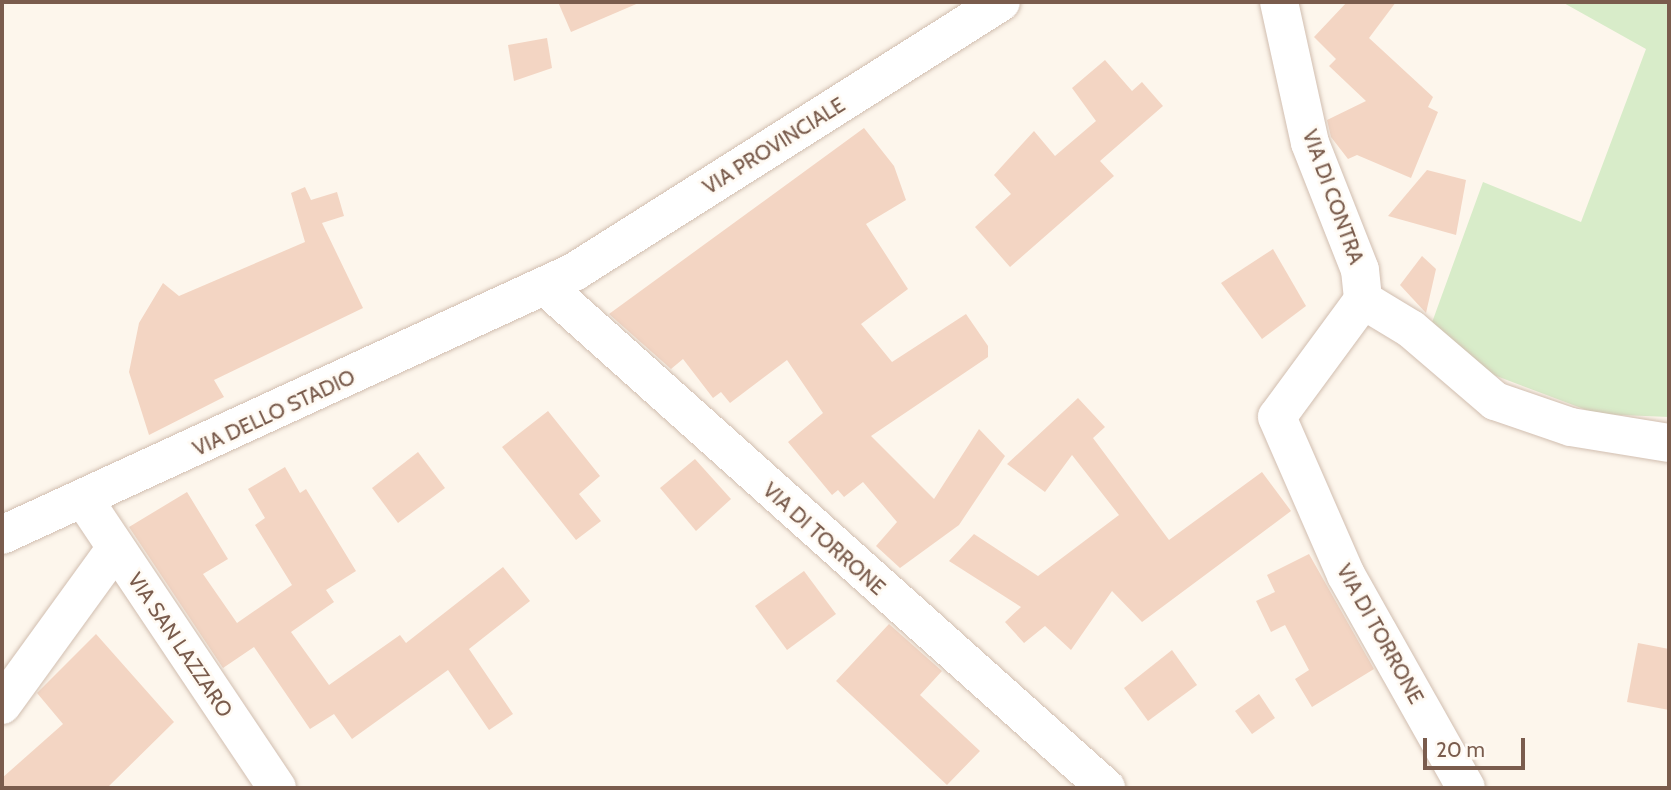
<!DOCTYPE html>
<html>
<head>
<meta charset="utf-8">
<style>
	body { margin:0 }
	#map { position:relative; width:1671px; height:790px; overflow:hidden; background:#fdf6ec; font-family:Cabin,sans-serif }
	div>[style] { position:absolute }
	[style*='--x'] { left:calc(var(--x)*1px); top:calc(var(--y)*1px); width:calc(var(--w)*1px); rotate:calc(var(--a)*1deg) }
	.green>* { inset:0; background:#d8ecc9 }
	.building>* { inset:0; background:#f3d5c3 }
	.roads { filter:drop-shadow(0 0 2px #d1beb0) drop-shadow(0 0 2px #d1beb0) }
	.minor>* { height:38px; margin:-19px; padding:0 19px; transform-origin:19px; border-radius:19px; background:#fff }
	span { translate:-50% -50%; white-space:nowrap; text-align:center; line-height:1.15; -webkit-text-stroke:5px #fffaf3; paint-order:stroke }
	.street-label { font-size:21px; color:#7a5c4d }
	.frame { position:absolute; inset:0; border:4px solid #7a5c4d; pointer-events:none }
	.scale { position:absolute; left:1423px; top:738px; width:102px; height:32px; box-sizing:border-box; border:4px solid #7a5c4d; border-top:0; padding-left:9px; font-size:21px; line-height:24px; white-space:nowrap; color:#7a5c4d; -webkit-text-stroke:5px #fffaf3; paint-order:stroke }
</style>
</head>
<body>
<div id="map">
	<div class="green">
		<div style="clip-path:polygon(1562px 2px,1669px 2px,1669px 417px,1597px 414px,1486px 372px,1430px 328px,1483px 182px,1581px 222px,1646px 49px)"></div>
	</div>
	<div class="building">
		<div style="clip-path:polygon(558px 2px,641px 2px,571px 32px)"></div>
		<div style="clip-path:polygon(1347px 2px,1396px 2px,1369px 38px,1433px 97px,1428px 107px,1438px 112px,1411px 178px,1357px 155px,1348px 159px,1331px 137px,1327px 120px,1366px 101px,1329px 66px,1336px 59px,1314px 37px)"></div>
		<div style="clip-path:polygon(547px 38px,552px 68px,514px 81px,508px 45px)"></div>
		<div style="clip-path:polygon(1105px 60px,1132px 91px,1142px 82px,1163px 106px,1100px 161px,1114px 176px,1010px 267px,975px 227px,1011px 194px,994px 175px,1034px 131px,1055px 156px,1096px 121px,1072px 88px)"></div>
		<div style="clip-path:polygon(864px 128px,894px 166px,906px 200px,866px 224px,908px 289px,861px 324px,892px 362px,966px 314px,988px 346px,988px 357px,871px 436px,934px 499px,979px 429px,1005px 456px,959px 525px,900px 568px,876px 546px,897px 522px,863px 482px,844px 497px,838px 490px,832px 495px,788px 442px,823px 413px,787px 360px,730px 403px,721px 392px,713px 398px,683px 359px,671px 369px,609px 314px)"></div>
		<div style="clip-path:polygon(1427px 170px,1466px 180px,1456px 235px,1388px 216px)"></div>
		<div style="clip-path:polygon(305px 187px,311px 200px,337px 192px,344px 216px,322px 223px,363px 308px,214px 380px,224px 397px,149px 435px,129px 372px,139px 323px,163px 283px,179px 296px,305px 242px,291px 193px)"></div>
		<div style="clip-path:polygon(1273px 249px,1306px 306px,1262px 339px,1221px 283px)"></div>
		<div style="clip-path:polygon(1422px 256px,1436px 269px,1426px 313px,1400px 285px)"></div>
		<div style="clip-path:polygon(1078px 398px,1105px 427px,1093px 438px,1169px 540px,1262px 472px,1291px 511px,1142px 622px,1112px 591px,1071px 650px,1045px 626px,1024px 643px,1005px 622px,1021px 607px,949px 561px,974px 534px,1038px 576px,1119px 515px,1072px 455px,1045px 492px,1007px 464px)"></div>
		<div style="clip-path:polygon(548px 411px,600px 476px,579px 494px,601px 521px,576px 540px,502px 447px)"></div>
		<div style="clip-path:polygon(418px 452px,445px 488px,398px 523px,372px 488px)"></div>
		<div style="clip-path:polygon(695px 459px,731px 499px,696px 531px,660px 488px)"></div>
		<div style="clip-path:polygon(285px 467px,300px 493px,306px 489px,356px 571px,326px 590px,334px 602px,291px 632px,329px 685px,400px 635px,406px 643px,503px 567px,530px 601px,469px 649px,513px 714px,489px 730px,448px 670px,352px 739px,334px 714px,310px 729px,254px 647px,223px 668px,129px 527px,187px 492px,228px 559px,203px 574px,237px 623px,292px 585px,255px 525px,265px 518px,248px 489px)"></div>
		<div style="clip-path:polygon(1309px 554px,1374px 669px,1312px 707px,1295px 679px,1309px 670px,1285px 625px,1271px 632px,1256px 601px,1275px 592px,1267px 575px)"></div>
		<div style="clip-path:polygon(804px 571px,836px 614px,787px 650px,755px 606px)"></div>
		<div style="clip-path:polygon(889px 624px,942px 671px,920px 695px,980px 751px,947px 785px,836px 681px)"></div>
		<div style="clip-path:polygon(96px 634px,174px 722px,107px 788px,2px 788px,2px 778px,63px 724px,37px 693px)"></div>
		<div style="clip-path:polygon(1638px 643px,1669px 649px,1669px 710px,1627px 702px)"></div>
		<div style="clip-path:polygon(1172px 650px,1197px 685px,1148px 721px,1124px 688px)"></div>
		<div style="clip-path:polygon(1259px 694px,1275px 718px,1252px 734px,1235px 711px)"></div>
	</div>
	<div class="roads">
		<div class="minor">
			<div style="--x:1279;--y:2;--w:144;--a:77.6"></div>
			<div style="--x:1310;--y:143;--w:136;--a:68.5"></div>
			<div style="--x:1360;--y:270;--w:30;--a:84"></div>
			<div style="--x:1363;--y:300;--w:56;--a:31.1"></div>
			<div style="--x:1411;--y:329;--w:111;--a:40.6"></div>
			<div style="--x:1495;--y:401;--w:80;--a:18.9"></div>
			<div style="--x:1571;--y:427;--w:99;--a:9.3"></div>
			<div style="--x:545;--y:286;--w:753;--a:41.82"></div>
			<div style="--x:1363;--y:300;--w:145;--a:126.3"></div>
			<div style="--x:1277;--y:417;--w:172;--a:66.4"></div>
			<div style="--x:1346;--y:575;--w:244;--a:60.6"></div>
			<div style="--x:85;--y:501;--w:345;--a:56.2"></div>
			<div style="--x:2;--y:535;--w:630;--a:-24.69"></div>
			<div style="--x:574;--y:272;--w:505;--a:-32.31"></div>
			<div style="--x:2;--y:705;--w:193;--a:-54.1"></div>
		</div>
	</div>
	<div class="street-label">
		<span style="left:774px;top:146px;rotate:-32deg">VIA PROVINCIALE</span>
		<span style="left:1333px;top:197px;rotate:70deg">VIA DI CONTRA</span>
		<span style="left:274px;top:413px;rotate:-25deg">VIA DELLO STADIO</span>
		<span style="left:824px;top:539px;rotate:42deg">VIA DI TORRONE</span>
		<span style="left:1380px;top:634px;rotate:61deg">VIA DI TORRONE</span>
		<span style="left:180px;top:645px;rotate:56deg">VIA SAN LAZZARO</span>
	</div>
	<div class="frame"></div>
	<div class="scale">20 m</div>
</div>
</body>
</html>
